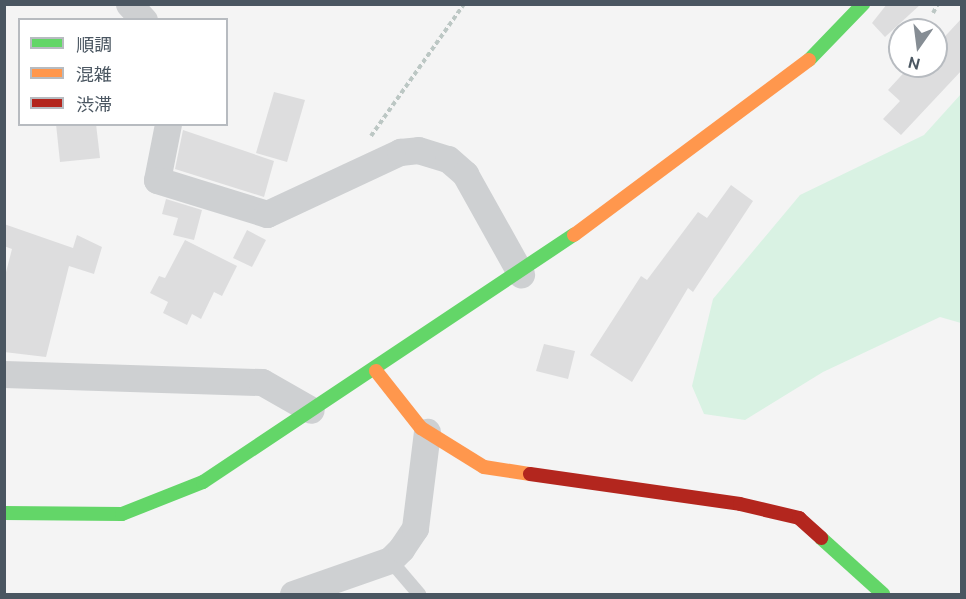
<!DOCTYPE html>
<html>
<head>
<meta charset="utf-8">
<style>
	body { margin:0 }
	#map { position:relative; width:966px; height:599px; overflow:hidden; background:#f4f4f4; font-family:Ubuntu,"Noto Sans JP",sans-serif }
	div>[style] { position:absolute }
	[style*='--x'] { left:calc(var(--x)*1px); top:calc(var(--y)*1px); width:calc(var(--w)*1px); rotate:calc(var(--a)*1deg) }
	.green>* { inset:0; background:#d9f2e3 }
	.building>* { inset:0; background:#ddddde }
	.path>* { height:4px; margin-top:-2px; transform-origin:0; background:repeating-linear-gradient(90deg,#bcc7c4 0 4.5px,transparent 0 7.5px) }
	.lane>* { height:14px; margin:-7px; padding:0 7px; transform-origin:7px; border-radius:7px; background:#ced0d2 }
	.street>* { height:27px; margin:-13.5px; padding:0 13.5px; transform-origin:13.5px; border-radius:13.5px; background:#ced0d2 }
	.fast>* { height:14px; margin:-7px; padding:0 7px; transform-origin:7px; border-radius:7px; background:#63d668 }
	.slow>* { height:14px; margin:-7px; padding:0 7px; transform-origin:7px; border-radius:7px; background:#ff974d }
	.jam>* { height:14px; margin:-7px; padding:0 7px; transform-origin:7px; border-radius:7px; background:#b3261e }
	span { translate:-50% -50%; white-space:nowrap; text-align:center; line-height:1.15; -webkit-text-stroke:5px #fff; paint-order:stroke }
	.frame { position:absolute; inset:0; border:6px solid #4a5661; pointer-events:none }
	.legend { position:absolute; left:18px; top:18px; width:210px; height:108px; box-sizing:border-box; background:#fff; border:2px solid #b7bbc0; margin:0; padding:8px 10px; list-style:none; font-size:18px; color:#4a5661 }
	.legend li { display:flex; align-items:center; gap:12px; height:30px }
	.legend b { width:30px; border:2px solid #b7bbc0 }
	.north { position:absolute; left:888px; top:18px; width:60px; height:60px; box-sizing:border-box; background:#fff; border:2px solid #b7bbc0; border-radius:50%; rotate:194deg; font-size:16px; font-weight:700; line-height:24px; text-align:center; color:#4a5661 }
	.north::after { content:''; display:block; margin:auto; width:21px; height:27px; background:#868d94; clip-path:polygon(50% 0,100% 100%,50% 72%,0 100%) }
</style>
</head>
<body>
<div id="map">
	<div class="green">
		<div style="clip-path:polygon(961px 94px,961px 323px,940px 317px,823px 372px,745px 420px,704px 414px,692px 386px,713px 299px,800px 195px,924px 135px)"></div>
	</div>
	<div class="building">
		<div style="clip-path:polygon(887px 4px,921px 4px,885px 37px,872px 23px)"></div>
		<div style="clip-path:polygon(962px 18px,962px 70px,901px 135px,883px 119px,900px 101px,888px 90px,910px 66px,936px 66px,936px 46px)"></div>
		<div style="clip-path:polygon(274px 92px,305px 100px,287px 162px,256px 153px)"></div>
		<div style="clip-path:polygon(56px 124px,96px 124px,100px 158px,60px 162px)"></div>
		<div style="clip-path:polygon(183px 130px,274px 161px,264px 197px,175px 169px)"></div>
		<div style="clip-path:polygon(731px 185px,753px 201px,693px 292px,688px 288px,632px 382px,590px 355px,641px 276px,647px 280px,698px 212px,707px 218px)"></div>
		<div style="clip-path:polygon(166px 199px,202px 210px,194px 240px,173px 235px,178px 218px,162px 214px)"></div>
		<div style="clip-path:polygon(4px 224px,73px 248px,77px 235px,102px 247px,94px 274px,69px 266px,46px 357px,4px 352px,4px 280px,12px 249px,4px 246px)"></div>
		<div style="clip-path:polygon(247px 230px,266px 240px,252px 267px,233px 258px)"></div>
		<div style="clip-path:polygon(185px 240px,237px 266px,222px 296px,214px 292px,201px 319px,192px 314px,187px 325px,163px 313px,168px 302px,150px 293px,159px 276px,165px 278px)"></div>
		<div style="clip-path:polygon(544px 344px,575px 351px,568px 379px,536px 371px)"></div>
	</div>
	<div class="path">
		<div style="--x:933;--y:13;--w:10;--a:-61"></div>
		<div style="--x:371;--y:136;--w:161;--a:-54.8"></div>
	</div>
	<div class="lane">
		<div style="--x:390;--y:560;--w:45;--a:49.5"></div>
	</div>
	<div class="street">
		<div style="--x:129;--y:4;--w:22;--a:47"></div>
		<div style="--x:168;--y:124;--w:57;--a:101.1"></div>
		<div style="--x:157;--y:180;--w:115;--a:17.2"></div>
		<div style="--x:267;--y:214;--w:147;--a:-25"></div>
		<div style="--x:400;--y:152;--w:18;--a:-6"></div>
		<div style="--x:418;--y:150;--w:31;--a:17"></div>
		<div style="--x:448;--y:159;--w:23;--a:41"></div>
		<div style="--x:465;--y:174;--w:115;--a:60.8"></div>
		<div style="--x:4;--y:374;--w:258;--a:1.8"></div>
		<div style="--x:262;--y:382;--w:56;--a:29.7"></div>
		<div style="--x:293;--y:594;--w:103;--a:-19.3"></div>
		<div style="--x:390;--y:560;--w:16;--a:-45"></div>
		<div style="--x:401;--y:549;--w:25;--a:-56"></div>
		<div style="--x:415;--y:528;--w:97;--a:-82.9"></div>
	</div>
	<div class="fast">
		<div style="--x:809;--y:60;--w:78;--a:-46"></div>
		<div style="--x:4;--y:513;--w:118;--a:0.5"></div>
		<div style="--x:122;--y:514;--w:87;--a:-21.6"></div>
		<div style="--x:203;--y:482;--w:446;--a:-33.7"></div>
		<div style="--x:821;--y:538;--w:84;--a:42.1"></div>
	</div>
	<div class="slow">
		<div style="--x:574;--y:235;--w:293;--a:-36.7"></div>
		<div style="--x:376;--y:371;--w:73;--a:51.7"></div>
		<div style="--x:421;--y:428;--w:74;--a:31.8"></div>
		<div style="--x:484;--y:467;--w:47;--a:8.7"></div>
	</div>
	<div class="jam">
		<div style="--x:530;--y:474;--w:212;--a:8.1"></div>
		<div style="--x:740;--y:504;--w:61;--a:13.3"></div>
		<div style="--x:799;--y:518;--w:30;--a:42"></div>
	</div>
	<div class="frame"></div>
	<ul class="legend">
	<li><b style="height:8px;background:#63d668"></b>順調</li>
	<li><b style="height:8px;background:#ff974d"></b>混雑</li>
	<li><b style="height:8px;background:#b3261e"></b>渋滞</li>
	</ul>
	<div class="north">N</div>
</div>
</body>
</html>
